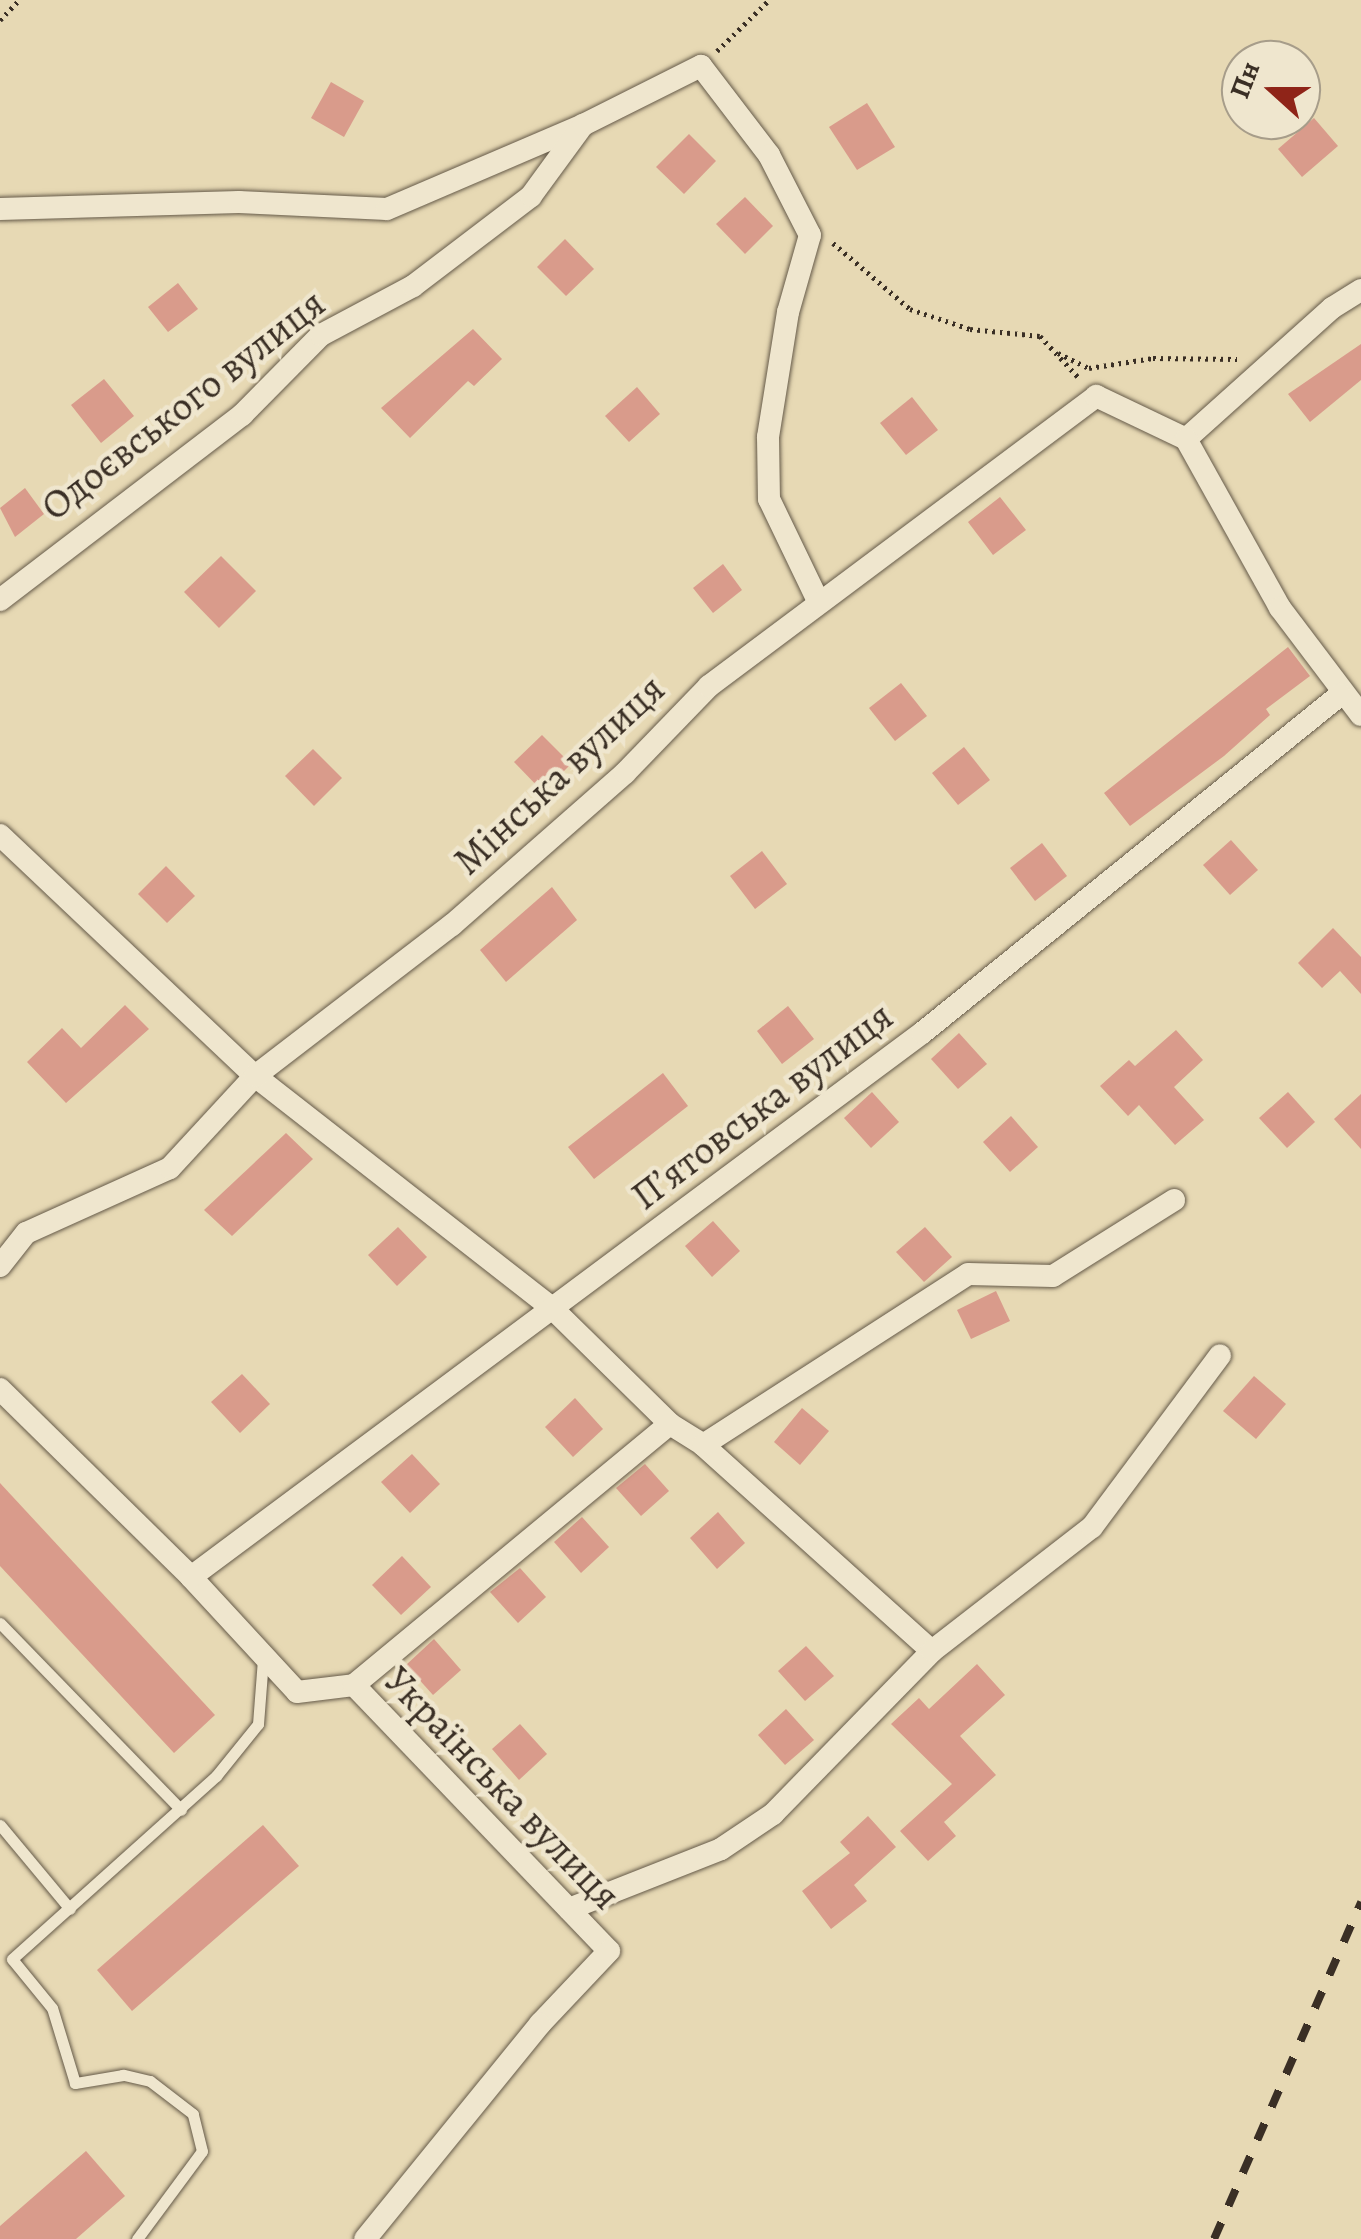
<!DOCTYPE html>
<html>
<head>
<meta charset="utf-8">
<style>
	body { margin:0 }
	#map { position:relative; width:1361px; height:2239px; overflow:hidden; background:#e7d9b4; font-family:Alegreya,serif }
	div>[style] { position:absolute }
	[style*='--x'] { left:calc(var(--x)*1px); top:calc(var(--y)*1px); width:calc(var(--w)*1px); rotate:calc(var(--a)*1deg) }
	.building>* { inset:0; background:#d99b8b }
	.path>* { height:5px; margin-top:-2.5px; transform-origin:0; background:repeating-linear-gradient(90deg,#3a2f25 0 2.5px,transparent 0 7.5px) }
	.roads { filter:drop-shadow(0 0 2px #655a49) drop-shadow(0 0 2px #655a49) }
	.lane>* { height:11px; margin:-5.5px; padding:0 5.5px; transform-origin:5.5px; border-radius:5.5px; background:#efe6ce }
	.street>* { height:22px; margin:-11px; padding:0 11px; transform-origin:11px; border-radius:11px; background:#efe6ce }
	.rail>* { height:8px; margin-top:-4px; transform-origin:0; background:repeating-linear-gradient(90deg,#3a2f25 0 18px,transparent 0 36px) }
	span { translate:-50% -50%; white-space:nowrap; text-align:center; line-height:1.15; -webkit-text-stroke:9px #efe6ce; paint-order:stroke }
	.street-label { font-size:40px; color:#3a2f25 }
	.north { position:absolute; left:1221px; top:40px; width:100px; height:100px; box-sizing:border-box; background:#efe6ce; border:2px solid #a79d8a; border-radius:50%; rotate:291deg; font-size:28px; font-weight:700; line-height:40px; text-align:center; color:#3a2f25 }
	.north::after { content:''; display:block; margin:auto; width:35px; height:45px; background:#8f2418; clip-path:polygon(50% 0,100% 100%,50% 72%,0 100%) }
</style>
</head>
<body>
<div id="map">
	<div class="building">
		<div style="clip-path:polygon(331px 82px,364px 101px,344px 137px,311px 118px)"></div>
		<div style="clip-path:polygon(867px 103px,895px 147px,857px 170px,829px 127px)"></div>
		<div style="clip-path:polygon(1314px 118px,1338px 146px,1302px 177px,1278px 149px)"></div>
		<div style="clip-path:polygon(689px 134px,716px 161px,684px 194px,656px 167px)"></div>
		<div style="clip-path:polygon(745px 197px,773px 226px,745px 254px,716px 224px)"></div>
		<div style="clip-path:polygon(565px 239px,594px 269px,566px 296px,537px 267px)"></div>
		<div style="clip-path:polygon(178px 283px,198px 309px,168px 332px,148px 307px)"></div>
		<div style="clip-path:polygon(473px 329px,502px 359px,474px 386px,468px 381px,410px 438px,381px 408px)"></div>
		<div style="clip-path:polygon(1361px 344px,1361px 380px,1310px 422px,1288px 394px)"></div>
		<div style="clip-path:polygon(104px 379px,134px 416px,101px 443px,71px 405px)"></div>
		<div style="clip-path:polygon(637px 387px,660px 414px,629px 442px,605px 416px)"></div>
		<div style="clip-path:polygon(912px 397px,938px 430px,906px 455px,880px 423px)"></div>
		<div style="clip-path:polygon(25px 488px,44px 514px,15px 537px,0 508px)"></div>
		<div style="clip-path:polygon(1000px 497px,1026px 530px,993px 555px,968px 522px)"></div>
		<div style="clip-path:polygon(221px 556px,256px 591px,219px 628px,184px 592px)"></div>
		<div style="clip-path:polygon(723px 564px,742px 590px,713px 613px,693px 588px)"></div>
		<div style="clip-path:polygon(1288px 647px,1310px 676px,1266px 709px,1270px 715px,1224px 756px,1130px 826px,1104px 793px)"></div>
		<div style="clip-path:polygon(901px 683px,927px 716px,895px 741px,869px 708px)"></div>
		<div style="clip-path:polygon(542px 735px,571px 764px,543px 792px,514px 762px)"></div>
		<div style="clip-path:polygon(964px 747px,990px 780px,958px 805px,932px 773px)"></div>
		<div style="clip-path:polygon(313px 749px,342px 778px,314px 806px,285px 776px)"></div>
		<div style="clip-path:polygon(1231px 840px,1258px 870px,1230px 895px,1203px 865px)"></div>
		<div style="clip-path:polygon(1042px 843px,1067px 876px,1035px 901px,1010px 868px)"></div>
		<div style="clip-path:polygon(762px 851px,787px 884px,755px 909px,730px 876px)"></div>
		<div style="clip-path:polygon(166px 866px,195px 896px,167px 923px,138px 894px)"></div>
		<div style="clip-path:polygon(552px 887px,577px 920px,506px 982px,480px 950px)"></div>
		<div style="clip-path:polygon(1333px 928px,1361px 957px,1361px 994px,1340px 971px,1322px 988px,1298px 963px)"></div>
		<div style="clip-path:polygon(125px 1005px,149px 1029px,66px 1103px,27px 1062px,62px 1028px,81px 1048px)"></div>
		<div style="clip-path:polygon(788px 1006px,814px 1039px,782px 1064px,757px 1031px)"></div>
		<div style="clip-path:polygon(1176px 1030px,1203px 1060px,1174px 1087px,1204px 1120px,1175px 1145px,1139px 1105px,1128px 1116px,1100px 1086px,1129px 1060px,1135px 1066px)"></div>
		<div style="clip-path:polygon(959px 1033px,987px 1064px,958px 1089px,931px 1059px)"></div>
		<div style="clip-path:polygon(663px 1073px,688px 1106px,594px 1179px,568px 1147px)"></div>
		<div style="clip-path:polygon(872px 1092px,899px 1122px,871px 1148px,844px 1118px)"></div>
		<div style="clip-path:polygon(1288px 1092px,1315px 1122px,1287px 1148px,1259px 1118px)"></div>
		<div style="clip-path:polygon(1361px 1094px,1361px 1149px,1334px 1119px)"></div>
		<div style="clip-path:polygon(1011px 1116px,1038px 1147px,1010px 1172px,983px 1142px)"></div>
		<div style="clip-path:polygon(286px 1133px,313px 1159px,232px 1236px,204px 1210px)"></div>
		<div style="clip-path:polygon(713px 1221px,740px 1251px,712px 1277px,685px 1246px)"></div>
		<div style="clip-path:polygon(398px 1227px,427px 1257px,397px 1286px,368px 1255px)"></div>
		<div style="clip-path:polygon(925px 1227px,952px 1257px,924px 1282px,896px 1252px)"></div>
		<div style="clip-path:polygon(996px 1291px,1010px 1321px,971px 1339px,957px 1310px)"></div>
		<div style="clip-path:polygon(242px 1374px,270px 1404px,240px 1433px,211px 1402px)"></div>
		<div style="clip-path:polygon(1254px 1376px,1286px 1404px,1256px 1439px,1223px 1411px)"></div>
		<div style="clip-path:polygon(575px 1398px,603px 1429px,573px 1457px,545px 1427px)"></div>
		<div style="clip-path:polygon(802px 1408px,829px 1431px,800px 1465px,774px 1442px)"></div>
		<div style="clip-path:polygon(412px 1454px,440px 1484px,410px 1513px,381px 1482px)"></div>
		<div style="clip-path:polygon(645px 1464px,669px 1491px,641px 1516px,616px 1488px)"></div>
		<div style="clip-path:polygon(0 1483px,215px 1715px,174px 1753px,0 1566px)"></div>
		<div style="clip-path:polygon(718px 1512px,745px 1543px,717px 1569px,690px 1538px)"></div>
		<div style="clip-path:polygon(582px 1517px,609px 1547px,581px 1573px,554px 1542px)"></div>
		<div style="clip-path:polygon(402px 1556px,431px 1587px,401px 1615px,372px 1585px)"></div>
		<div style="clip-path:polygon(520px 1568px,546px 1597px,518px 1623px,490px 1592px)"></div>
		<div style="clip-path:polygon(434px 1639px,461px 1670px,433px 1695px,406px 1665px)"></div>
		<div style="clip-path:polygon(806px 1646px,834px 1676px,805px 1701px,778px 1671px)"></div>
		<div style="clip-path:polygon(977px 1664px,1005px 1695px,960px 1736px,996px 1775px,944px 1822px,956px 1836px,928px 1861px,900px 1831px,952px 1784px,891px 1724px,919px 1698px,929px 1709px)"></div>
		<div style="clip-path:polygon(786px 1709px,814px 1740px,785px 1765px,758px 1735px)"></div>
		<div style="clip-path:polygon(520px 1724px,547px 1754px,519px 1780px,492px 1749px)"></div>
		<div style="clip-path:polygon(868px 1816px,896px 1847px,854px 1885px,867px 1901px,831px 1929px,802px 1891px,850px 1853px,840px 1842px)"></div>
		<div style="clip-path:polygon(263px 1825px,299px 1866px,132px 2011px,97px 1970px)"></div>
		<div style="clip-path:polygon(86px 2151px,125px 2196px,76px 2239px,0 2239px,0 2226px)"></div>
	</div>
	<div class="path">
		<div style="--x:0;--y:20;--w:28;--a:-46"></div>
		<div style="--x:717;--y:51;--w:73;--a:-44.4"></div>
		<div style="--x:833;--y:243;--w:101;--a:40.6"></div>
		<div style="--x:910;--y:309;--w:63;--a:18.4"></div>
		<div style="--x:970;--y:329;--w:70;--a:5.7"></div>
		<div style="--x:1040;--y:336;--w:59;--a:47.1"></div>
		<div style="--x:1058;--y:353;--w:34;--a:26"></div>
		<div style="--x:1089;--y:368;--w:65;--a:-8.9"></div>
		<div style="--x:1153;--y:358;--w:84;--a:0.7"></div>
	</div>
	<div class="roads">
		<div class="lane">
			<div style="--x:0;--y:1623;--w:260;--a:45.9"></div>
			<div style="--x:0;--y:1825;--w:109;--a:50.2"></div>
			<div style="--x:137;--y:2239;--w:109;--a:-53.5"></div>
			<div style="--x:202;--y:2151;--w:38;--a:-104"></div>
			<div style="--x:193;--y:2114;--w:54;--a:-142.5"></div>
			<div style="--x:150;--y:2081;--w:28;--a:-167"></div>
			<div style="--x:123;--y:2075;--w:49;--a:170.5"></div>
			<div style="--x:75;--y:2083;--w:78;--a:-107"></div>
			<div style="--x:52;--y:2008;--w:63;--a:-129.2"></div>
			<div style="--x:12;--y:1959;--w:274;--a:-41.9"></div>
			<div style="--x:216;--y:1776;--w:67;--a:-51.1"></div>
			<div style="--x:258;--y:1724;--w:65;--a:-85.6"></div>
		</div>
		<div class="street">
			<div style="--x:0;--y:209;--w:239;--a:-1.7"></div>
			<div style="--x:239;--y:202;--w:148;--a:2.7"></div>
			<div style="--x:387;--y:209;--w:213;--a:-23.2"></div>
			<div style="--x:1186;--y:439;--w:196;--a:-41.9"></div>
			<div style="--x:1332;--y:308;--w:34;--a:-32"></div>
			<div style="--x:0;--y:600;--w:305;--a:-37.4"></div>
			<div style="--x:242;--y:415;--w:112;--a:-45.4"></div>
			<div style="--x:321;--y:335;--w:104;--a:-28"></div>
			<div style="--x:413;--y:286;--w:148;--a:-37.3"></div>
			<div style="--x:531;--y:196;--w:88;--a:-53.8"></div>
			<div style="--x:583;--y:125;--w:132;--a:-26.6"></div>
			<div style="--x:701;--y:66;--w:112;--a:52.6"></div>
			<div style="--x:769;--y:155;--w:90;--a:62.9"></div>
			<div style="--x:810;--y:235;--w:80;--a:105.9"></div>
			<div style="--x:788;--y:312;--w:127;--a:99.1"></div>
			<div style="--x:768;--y:437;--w:62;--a:89.1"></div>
			<div style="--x:769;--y:499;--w:115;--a:64.3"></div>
			<div style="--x:0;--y:835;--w:351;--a:43.4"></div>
			<div style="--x:255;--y:1076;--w:378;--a:38"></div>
			<div style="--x:553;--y:1309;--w:164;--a:44.5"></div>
			<div style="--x:670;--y:1424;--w:39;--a:32"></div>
			<div style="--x:703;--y:1445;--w:308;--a:42"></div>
			<div style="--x:0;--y:1266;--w:42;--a:-51.8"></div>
			<div style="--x:26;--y:1233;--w:158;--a:-24.3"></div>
			<div style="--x:170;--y:1168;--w:125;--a:-47.3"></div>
			<div style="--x:255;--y:1076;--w:248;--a:-37.5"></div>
			<div style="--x:452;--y:925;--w:230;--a:-41.3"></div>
			<div style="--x:625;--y:773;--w:121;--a:-46"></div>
			<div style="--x:709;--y:686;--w:484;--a:-36.8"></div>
			<div style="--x:1096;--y:396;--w:100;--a:25.5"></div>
			<div style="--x:1186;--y:439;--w:193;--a:60.9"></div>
			<div style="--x:1280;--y:608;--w:134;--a:52.9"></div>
			<div style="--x:0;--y:1389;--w:268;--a:44.5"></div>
			<div style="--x:191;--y:1577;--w:156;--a:47.3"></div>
			<div style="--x:297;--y:1692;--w:57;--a:-7"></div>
			<div style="--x:354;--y:1685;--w:368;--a:46.2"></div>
			<div style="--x:609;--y:1951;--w:100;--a:133.4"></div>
			<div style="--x:540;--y:2024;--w:277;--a:129.1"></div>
			<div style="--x:703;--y:1445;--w:315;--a:-32.8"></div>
			<div style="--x:968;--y:1274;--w:85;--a:1.3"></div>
			<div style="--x:1053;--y:1276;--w:143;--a:-32.1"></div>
			<div style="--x:191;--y:1577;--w:911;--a:-36.66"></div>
			<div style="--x:922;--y:1033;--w:538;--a:-38.96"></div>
			<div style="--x:354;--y:1685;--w:410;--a:-39.6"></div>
			<div style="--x:569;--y:1909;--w:163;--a:-21.5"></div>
			<div style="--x:721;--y:1849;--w:63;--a:-33.9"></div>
			<div style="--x:773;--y:1814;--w:228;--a:-45.7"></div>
			<div style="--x:932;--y:1651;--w:202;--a:-37.8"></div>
			<div style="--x:1092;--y:1527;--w:214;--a:-53.3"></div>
		</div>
	</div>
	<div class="rail">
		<div style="--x:1214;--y:2239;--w:368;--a:-66.4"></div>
	</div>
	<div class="street-label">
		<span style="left:183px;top:405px;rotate:-38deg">Одоєвського вулиця</span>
		<span style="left:559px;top:775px;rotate:-43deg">Мінська вулиця</span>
		<span style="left:762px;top:1106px;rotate:-37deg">П’ятовська вулиця</span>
		<span style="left:502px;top:1788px;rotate:46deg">Українська вулиця</span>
	</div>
	<div class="north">Пн</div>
</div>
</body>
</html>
